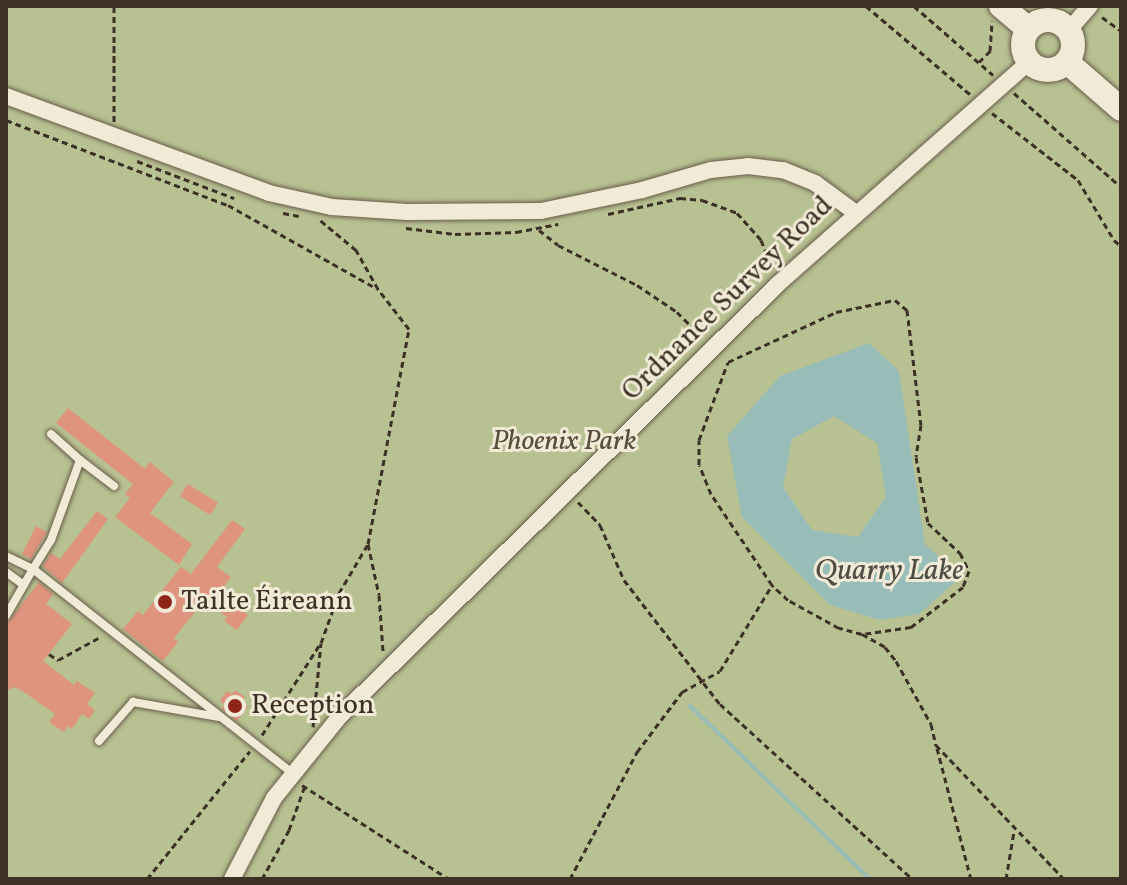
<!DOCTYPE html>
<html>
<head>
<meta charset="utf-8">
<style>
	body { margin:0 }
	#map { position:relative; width:1127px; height:885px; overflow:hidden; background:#e8dfc0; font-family:Vollkorn,serif }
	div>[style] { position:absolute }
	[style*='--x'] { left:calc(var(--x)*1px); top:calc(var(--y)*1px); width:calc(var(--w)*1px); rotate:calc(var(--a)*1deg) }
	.green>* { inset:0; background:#b8c191 }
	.water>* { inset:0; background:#98bcb8 }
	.stream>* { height:4px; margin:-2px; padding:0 2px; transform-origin:2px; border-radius:2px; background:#98bcb8 }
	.building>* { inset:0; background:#df947f }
	.path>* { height:3px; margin-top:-1.5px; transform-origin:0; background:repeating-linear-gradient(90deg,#3d3024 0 6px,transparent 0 10px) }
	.roads { filter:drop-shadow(0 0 2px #685c4b) drop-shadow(0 0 2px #685c4b) }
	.lane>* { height:8px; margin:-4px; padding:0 4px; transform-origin:4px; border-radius:4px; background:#f0ead6 }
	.street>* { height:16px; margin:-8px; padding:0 8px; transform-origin:8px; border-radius:8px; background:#f0ead6 }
	.secondary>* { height:24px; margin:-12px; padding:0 12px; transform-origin:12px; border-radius:12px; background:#f0ead6 }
	.secondary>.ring { margin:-12px; padding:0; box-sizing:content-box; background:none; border:24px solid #f0ead6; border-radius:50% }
	.dots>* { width:22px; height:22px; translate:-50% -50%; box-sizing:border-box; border:4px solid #f0ead6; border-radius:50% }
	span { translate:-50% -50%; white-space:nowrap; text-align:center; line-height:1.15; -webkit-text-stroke:6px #f0ead6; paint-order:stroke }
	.street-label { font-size:28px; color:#3d3024 }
	.park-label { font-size:28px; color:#564d3a; font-style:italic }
	.poi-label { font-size:28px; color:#3d3024 }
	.left { translate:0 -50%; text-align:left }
	.water-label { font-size:30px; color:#4f4c42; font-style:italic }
	.frame { position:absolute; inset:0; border:8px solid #3d3024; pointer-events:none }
</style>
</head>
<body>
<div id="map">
	<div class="green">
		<div style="clip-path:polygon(6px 6px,1121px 6px,1121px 879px,6px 879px)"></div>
	</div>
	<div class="water">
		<div style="clip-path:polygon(evenodd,869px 343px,899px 371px,925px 544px,961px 577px,919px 614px,880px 620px,830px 605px,742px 517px,727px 436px,780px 376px,869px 343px,834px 416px,877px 443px,886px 496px,858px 537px,812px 530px,783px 487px,792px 439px,834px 416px)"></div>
	</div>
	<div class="stream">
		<div style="--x:690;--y:706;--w:250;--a:43.9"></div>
	</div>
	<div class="building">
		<div style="clip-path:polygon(68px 408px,145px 469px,150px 462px,174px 482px,150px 513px,192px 544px,179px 565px,115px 517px,130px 498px,125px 494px,133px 484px,56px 423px)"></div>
		<div style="clip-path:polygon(188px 484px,218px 503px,210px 515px,180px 496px)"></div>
		<div style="clip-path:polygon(97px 511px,108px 519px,62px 583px,43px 566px,51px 553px,60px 559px)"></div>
		<div style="clip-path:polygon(232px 520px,245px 529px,217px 567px,231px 577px,219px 593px,248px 615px,237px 630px,224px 621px,227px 617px,204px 601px,174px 638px,178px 642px,163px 661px,123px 629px,138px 611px,143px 615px,181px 567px,191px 574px)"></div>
		<div style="clip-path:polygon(36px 526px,47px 532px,31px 559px,22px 554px)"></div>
		<div style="clip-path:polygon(39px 582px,53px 594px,46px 604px,72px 624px,43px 661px,74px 685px,77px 681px,95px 693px,87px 704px,95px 710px,89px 719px,82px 714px,72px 729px,68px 726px,64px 732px,49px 722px,55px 714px,21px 690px,14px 687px,6px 691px,6px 625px)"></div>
		<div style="clip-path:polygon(235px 690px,245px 697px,241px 702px,248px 707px,237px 721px,222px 709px,225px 705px,220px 700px,227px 691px,232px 694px)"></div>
	</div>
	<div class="path">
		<div style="--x:866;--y:6;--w:138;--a:40.3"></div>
		<div style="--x:914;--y:6;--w:105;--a:41.1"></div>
		<div style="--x:1102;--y:17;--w:24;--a:36"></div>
		<div style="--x:979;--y:62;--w:16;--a:-45"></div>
		<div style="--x:990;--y:51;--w:30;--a:-86"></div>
		<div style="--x:1014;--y:93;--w:142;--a:41.3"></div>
		<div style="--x:992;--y:113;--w:109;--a:37.9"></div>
		<div style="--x:1078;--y:180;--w:70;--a:59"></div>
		<div style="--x:1114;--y:240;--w:9;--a:41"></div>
		<div style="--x:6;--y:120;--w:238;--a:21"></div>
		<div style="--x:228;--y:205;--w:167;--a:29.3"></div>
		<div style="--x:114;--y:122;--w:116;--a:-90"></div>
		<div style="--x:137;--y:161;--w:104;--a:20.9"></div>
		<div style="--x:283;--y:213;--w:16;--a:11"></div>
		<div style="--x:608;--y:214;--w:74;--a:-12.5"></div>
		<div style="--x:680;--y:198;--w:22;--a:5"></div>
		<div style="--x:702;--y:200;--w:37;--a:20"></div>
		<div style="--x:737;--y:213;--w:36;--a:48"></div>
		<div style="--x:761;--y:240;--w:31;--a:68"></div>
		<div style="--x:406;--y:228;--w:49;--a:7"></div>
		<div style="--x:455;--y:234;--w:61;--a:-1.9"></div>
		<div style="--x:516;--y:232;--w:43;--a:-10.8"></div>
		<div style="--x:539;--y:230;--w:24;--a:38"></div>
		<div style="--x:558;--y:245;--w:89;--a:26.9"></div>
		<div style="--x:637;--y:285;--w:48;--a:34"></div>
		<div style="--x:677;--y:312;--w:35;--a:45"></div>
		<div style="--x:578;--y:502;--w:32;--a:46"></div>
		<div style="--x:600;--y:525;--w:60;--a:66.4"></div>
		<div style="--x:624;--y:580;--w:157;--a:52.3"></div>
		<div style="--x:720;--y:704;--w:260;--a:42.3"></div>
		<div style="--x:368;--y:544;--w:52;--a:77.8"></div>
		<div style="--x:379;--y:595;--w:56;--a:85.9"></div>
		<div style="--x:862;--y:634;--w:26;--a:29"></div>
		<div style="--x:885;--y:647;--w:18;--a:52"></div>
		<div style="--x:896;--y:661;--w:72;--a:60.9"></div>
		<div style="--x:931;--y:724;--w:22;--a:77"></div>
		<div style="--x:936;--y:745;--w:185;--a:46.3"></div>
		<div style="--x:49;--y:654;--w:11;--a:34"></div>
		<div style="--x:58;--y:660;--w:48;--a:-28.7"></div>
		<div style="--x:313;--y:727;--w:84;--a:-84.6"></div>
		<div style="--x:321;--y:643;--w:53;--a:-70.2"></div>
		<div style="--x:339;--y:593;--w:57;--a:-59.4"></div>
		<div style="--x:368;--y:544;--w:219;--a:-79.2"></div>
		<div style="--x:409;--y:329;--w:51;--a:-127.8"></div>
		<div style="--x:378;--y:289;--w:45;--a:-119.4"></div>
		<div style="--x:356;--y:250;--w:47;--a:-140.2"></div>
		<div style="--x:262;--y:735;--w:108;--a:-57.5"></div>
		<div style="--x:937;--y:748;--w:135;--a:75.5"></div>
		<div style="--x:302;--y:785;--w:174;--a:32.6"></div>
		<div style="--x:147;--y:879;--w:164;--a:-51.2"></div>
		<div style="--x:262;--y:879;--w:56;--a:-61.1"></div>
		<div style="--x:289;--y:830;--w:45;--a:-70.3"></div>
		<div style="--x:570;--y:879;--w:144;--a:-62.2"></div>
		<div style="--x:637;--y:752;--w:75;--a:-53.1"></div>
		<div style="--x:682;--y:692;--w:43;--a:-28.9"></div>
		<div style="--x:720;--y:671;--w:100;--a:-58.8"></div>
		<div style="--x:772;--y:585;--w:110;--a:-123.8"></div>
		<div style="--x:711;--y:494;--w:31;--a:-112"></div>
		<div style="--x:699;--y:465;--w:25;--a:-90"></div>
		<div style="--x:699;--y:440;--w:83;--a:-69.6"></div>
		<div style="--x:728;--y:362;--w:119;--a:-24.8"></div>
		<div style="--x:836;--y:312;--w:60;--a:-11.5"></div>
		<div style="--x:895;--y:300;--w:16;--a:40"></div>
		<div style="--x:907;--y:310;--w:116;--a:83.1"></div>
		<div style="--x:921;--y:425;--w:32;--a:99"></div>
		<div style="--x:916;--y:457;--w:67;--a:79.7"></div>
		<div style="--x:928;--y:523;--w:44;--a:43.2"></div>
		<div style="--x:960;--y:553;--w:20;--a:63"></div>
		<div style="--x:969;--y:571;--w:17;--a:111"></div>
		<div style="--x:963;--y:587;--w:66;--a:142.4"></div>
		<div style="--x:911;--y:627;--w:49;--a:171.9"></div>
		<div style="--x:862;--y:634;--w:24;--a:-165"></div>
		<div style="--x:839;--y:628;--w:58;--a:-151.2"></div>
		<div style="--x:788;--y:600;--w:22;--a:-137"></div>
		<div style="--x:1006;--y:879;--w:49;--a:-80.5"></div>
	</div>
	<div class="roads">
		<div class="lane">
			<div style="--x:51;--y:434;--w:39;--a:42"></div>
			<div style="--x:80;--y:460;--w:85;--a:109.9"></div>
			<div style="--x:51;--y:540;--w:34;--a:122"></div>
			<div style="--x:33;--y:569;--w:330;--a:38.2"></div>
			<div style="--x:80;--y:460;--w:43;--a:37.4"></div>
			<div style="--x:6;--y:556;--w:30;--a:26"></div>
			<div style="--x:33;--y:569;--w:54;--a:119.9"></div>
			<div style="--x:6;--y:572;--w:22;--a:36"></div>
			<div style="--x:99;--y:741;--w:52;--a:-48.9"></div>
			<div style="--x:133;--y:702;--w:86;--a:10"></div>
		</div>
		<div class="street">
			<div style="--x:1069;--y:30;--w:32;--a:-49"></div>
			<div style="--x:6;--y:96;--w:280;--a:20.2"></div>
			<div style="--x:269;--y:193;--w:65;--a:12.5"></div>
			<div style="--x:332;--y:207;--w:75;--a:3.8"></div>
			<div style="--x:407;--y:212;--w:134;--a:-0.4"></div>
			<div style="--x:541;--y:211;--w:103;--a:-11.7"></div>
			<div style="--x:642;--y:190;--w:72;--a:-16.2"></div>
			<div style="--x:711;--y:170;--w:37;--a:-6"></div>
			<div style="--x:748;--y:166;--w:35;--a:7"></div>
			<div style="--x:783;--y:170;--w:35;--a:22"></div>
			<div style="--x:815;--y:183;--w:51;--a:36.2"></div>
			<div style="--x:232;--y:879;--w:91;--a:-62.6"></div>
			<div style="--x:274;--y:798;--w:105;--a:-51.2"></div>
			<div style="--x:340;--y:716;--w:615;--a:-44.6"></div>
			<div style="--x:778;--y:284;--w:335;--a:-41.5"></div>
		</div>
		<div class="secondary">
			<div style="--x:1001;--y:6;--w:35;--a:40"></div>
			<div class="ring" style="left:1023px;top:20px;width:26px;height:26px"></div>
			<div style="--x:1067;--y:62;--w:72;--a:41"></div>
		</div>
	</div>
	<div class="dots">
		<div style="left:165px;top:602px;background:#8f2418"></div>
		<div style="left:235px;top:706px;background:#8f2418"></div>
	</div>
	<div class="street-label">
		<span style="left:728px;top:299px;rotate:-44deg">Ordnance Survey Road</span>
	</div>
	<div class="park-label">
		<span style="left:564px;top:442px">Phoenix Park</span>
	</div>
	<div class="poi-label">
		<span class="left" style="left:181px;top:602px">Tailte Éireann</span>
		<span class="left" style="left:251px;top:706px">Reception</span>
	</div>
	<div class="water-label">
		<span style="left:889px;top:571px">Quarry Lake</span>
	</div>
	<div class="frame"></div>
</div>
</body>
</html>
